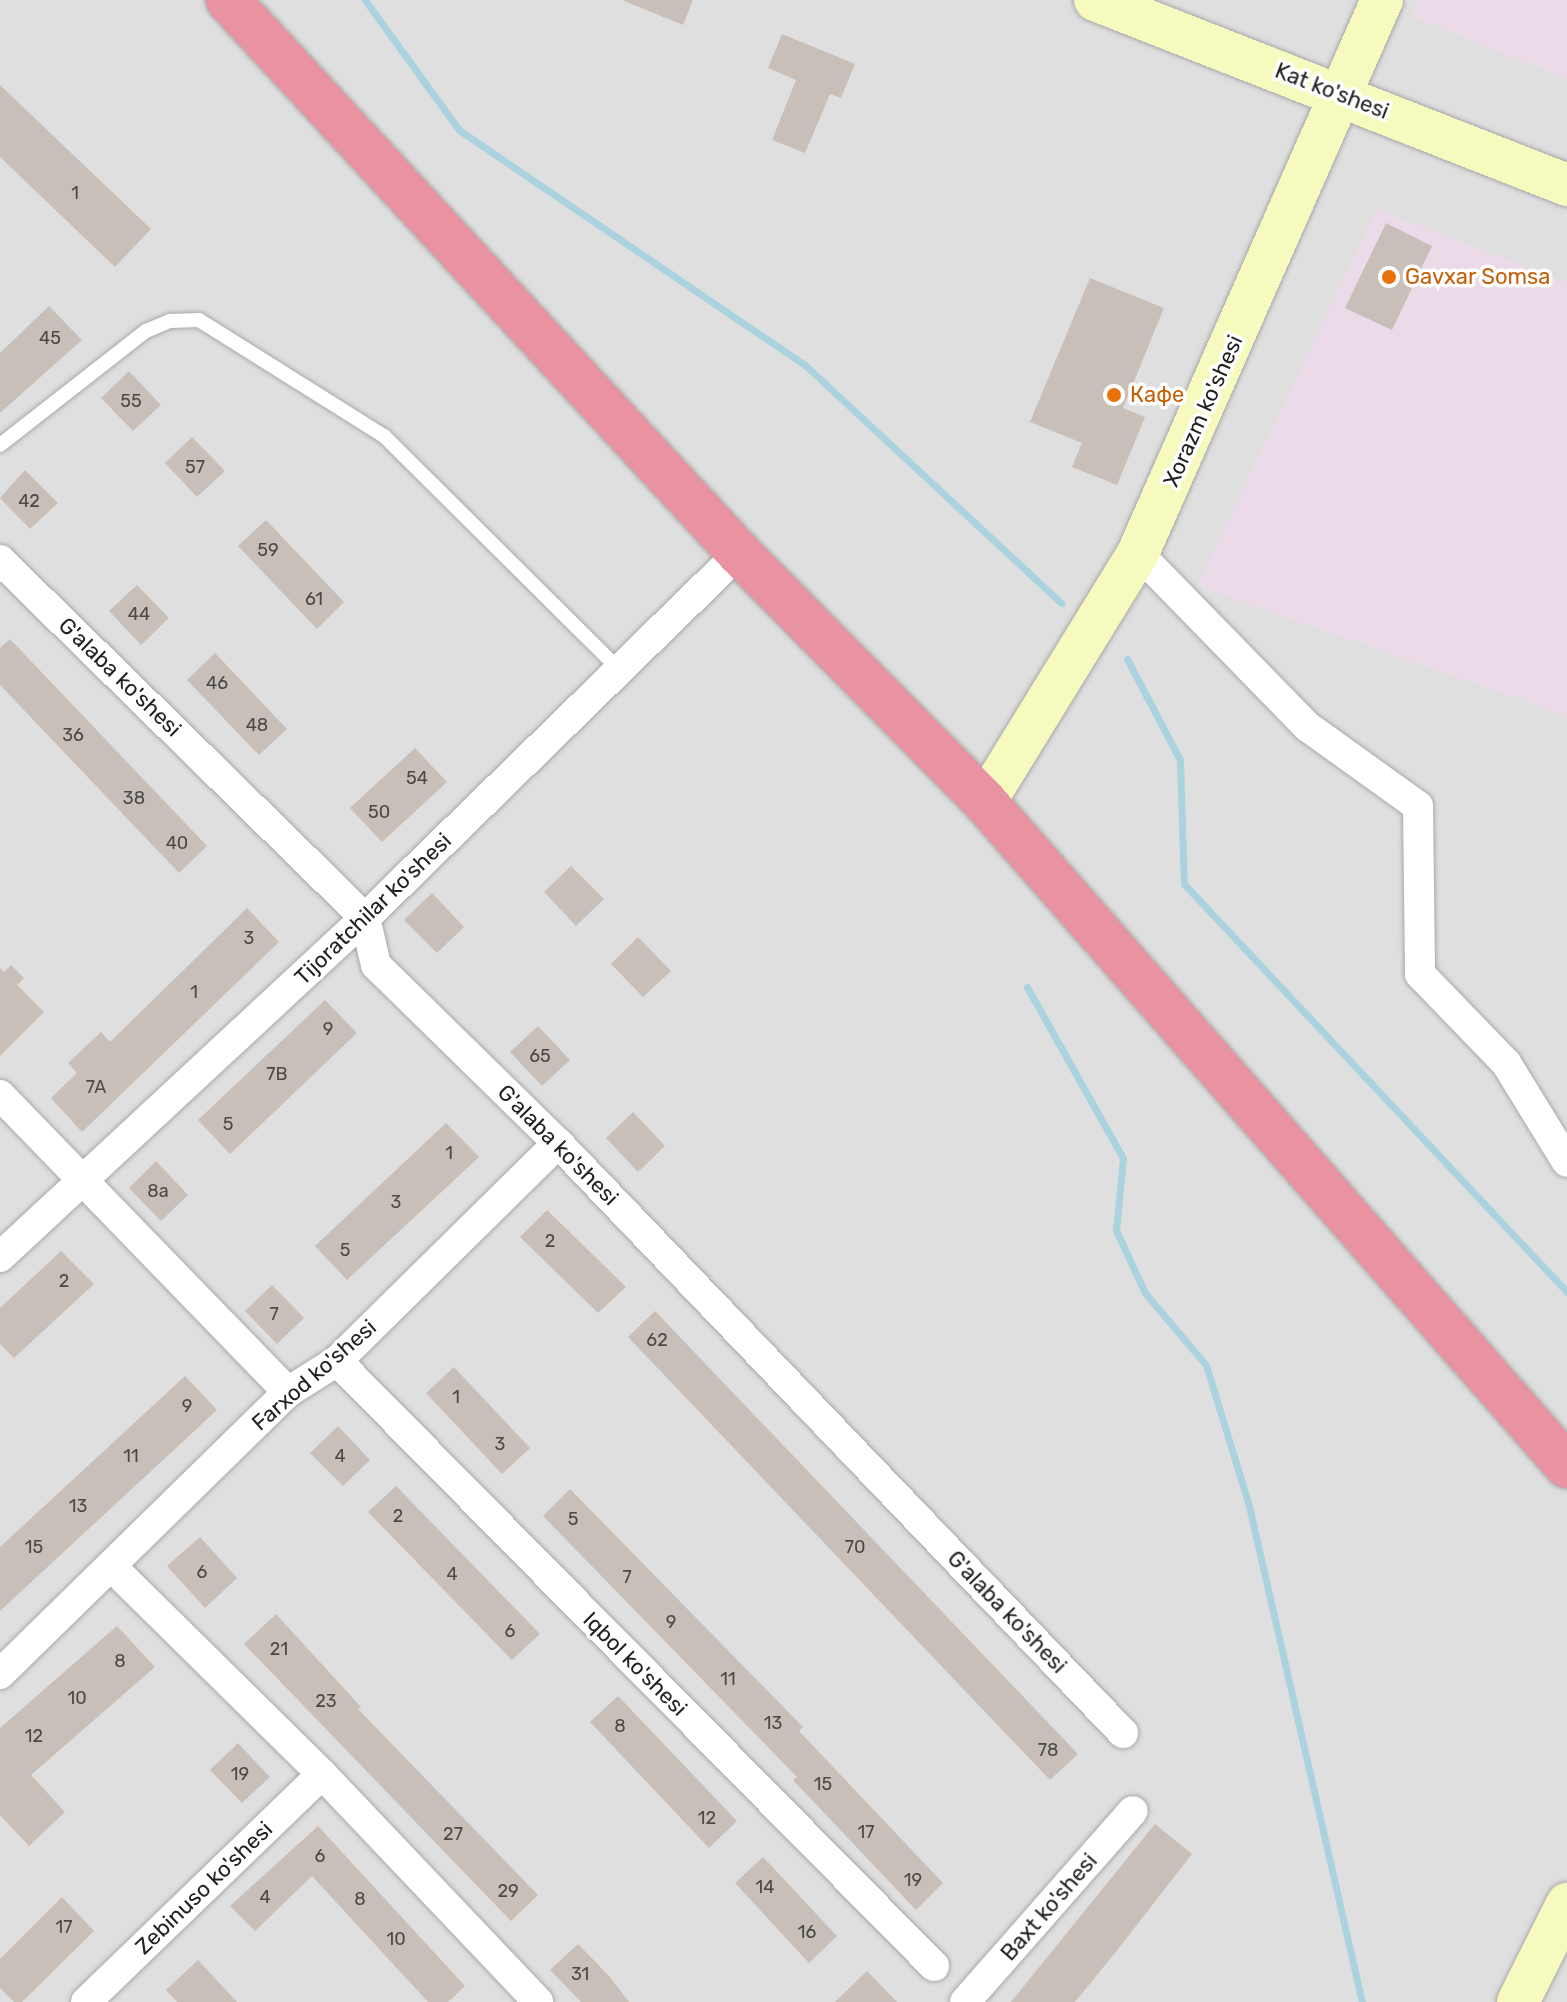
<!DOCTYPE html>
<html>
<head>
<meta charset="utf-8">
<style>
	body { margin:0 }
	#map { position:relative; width:1567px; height:2002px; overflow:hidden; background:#f2efe9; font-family:Rubik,sans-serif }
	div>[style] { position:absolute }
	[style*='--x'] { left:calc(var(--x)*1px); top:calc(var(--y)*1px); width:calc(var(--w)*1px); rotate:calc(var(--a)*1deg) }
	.residential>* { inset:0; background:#e0dfdf }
	.industrial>* { inset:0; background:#ebdbe8 }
	.stream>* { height:7px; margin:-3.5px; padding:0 3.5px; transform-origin:3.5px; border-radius:3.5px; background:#aad3df }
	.building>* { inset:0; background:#c7bfb8 }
	.roads { filter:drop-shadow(0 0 2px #a9a9a9) drop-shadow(0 0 2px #a9a9a9) }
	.lane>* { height:14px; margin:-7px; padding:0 7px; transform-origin:7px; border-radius:7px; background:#fff }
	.street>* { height:30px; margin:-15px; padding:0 15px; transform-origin:15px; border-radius:15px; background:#fff }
	.secondary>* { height:42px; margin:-21px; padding:0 21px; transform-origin:21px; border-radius:21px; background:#f7fabf }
	.highway>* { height:44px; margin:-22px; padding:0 22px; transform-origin:22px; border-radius:22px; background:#e892a2 }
	.dots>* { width:22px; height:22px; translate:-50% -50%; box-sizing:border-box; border:4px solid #fff; border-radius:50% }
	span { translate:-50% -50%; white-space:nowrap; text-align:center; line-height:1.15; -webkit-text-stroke:7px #fff; paint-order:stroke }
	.number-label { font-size:18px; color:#4b4948 }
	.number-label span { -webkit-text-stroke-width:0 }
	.street-label { font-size:22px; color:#222 }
	.food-label { font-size:22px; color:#c56008 }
	.left { translate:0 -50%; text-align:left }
</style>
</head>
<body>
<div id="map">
	<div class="residential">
		<div style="clip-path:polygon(0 0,1567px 0,1567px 2002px,0 2002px)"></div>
	</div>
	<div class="industrial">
		<div style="clip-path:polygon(1419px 0,1567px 0,1567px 79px,1411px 16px)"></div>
		<div style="clip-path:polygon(1377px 209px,1567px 283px,1567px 716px,1197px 586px)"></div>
	</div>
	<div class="stream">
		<div style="--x:365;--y:0;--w:160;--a:54.1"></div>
		<div style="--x:459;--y:130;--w:418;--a:34.2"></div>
		<div style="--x:805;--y:365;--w:350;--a:42.9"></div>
		<div style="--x:1127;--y:659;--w:114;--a:62.3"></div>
		<div style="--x:1180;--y:760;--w:124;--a:88.2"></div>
		<div style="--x:1184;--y:884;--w:560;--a:46.81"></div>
		<div style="--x:1027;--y:987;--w:196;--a:60.7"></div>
		<div style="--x:1123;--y:1158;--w:72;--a:95.6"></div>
		<div style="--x:1116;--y:1230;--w:69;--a:65.3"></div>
		<div style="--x:1145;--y:1293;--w:94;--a:49.7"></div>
		<div style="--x:1206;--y:1365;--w:147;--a:73"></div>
		<div style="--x:1249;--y:1506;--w:509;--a:77.17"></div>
	</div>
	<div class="building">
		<div style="clip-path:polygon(622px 0,693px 0,683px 25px)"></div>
		<div style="clip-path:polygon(782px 34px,855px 64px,841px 98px,830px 94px,805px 153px,772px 140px,796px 80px,768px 68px)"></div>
		<div style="clip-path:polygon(0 85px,151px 229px,115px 267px,0 157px)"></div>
		<div style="clip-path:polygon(1386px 223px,1432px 246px,1392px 330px,1345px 308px)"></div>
		<div style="clip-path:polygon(1090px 278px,1164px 308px,1123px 408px,1145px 417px,1117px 485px,1072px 467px,1082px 443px,1030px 422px)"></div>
		<div style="clip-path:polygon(49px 306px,82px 340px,0 413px,0 353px)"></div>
		<div style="clip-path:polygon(129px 371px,161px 405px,133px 431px,101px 398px)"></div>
		<div style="clip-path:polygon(192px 437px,225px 471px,197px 497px,165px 463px)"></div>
		<div style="clip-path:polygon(25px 470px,58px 503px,30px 529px,0 498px)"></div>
		<div style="clip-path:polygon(266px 520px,344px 602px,317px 629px,238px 546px)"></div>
		<div style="clip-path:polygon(137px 585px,169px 618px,141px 645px,109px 611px)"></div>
		<div style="clip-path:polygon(10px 639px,207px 846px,179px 873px,0 685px,0 648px)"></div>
		<div style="clip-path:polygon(215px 653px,287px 729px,259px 755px,187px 680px)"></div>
		<div style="clip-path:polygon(415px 748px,447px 782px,382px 842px,350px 808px)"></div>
		<div style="clip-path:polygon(571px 866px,604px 899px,576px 926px,544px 892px)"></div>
		<div style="clip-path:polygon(432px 893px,464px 927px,437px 953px,404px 920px)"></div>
		<div style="clip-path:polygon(247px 908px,279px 942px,82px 1132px,51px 1098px,77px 1073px,68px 1063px,101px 1032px,110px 1042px)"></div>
		<div style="clip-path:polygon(638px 937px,671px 971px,643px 997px,611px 964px)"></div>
		<div style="clip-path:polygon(11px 965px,24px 978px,17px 985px,44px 1012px,0 1056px,0 968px,4px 972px)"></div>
		<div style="clip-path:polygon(325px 1000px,357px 1033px,230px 1154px,198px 1120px)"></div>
		<div style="clip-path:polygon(538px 1026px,570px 1060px,542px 1086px,510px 1052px)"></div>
		<div style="clip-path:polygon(633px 1112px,665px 1146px,638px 1172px,606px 1138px)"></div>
		<div style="clip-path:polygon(446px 1123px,479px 1157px,347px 1280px,315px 1246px)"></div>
		<div style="clip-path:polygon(156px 1161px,188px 1195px,161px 1221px,129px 1188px)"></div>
		<div style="clip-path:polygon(547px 1210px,626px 1287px,598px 1313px,520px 1237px)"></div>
		<div style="clip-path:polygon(61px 1251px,94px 1284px,14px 1358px,0 1344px,0 1308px)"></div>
		<div style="clip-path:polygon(272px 1285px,304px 1318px,277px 1344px,245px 1311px)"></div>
		<div style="clip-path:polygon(655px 1311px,1078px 1754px,1050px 1780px,628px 1337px)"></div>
		<div style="clip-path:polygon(454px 1367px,530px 1448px,502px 1474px,426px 1393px)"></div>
		<div style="clip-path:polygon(185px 1376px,217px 1410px,0 1611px,0 1547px)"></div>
		<div style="clip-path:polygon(338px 1426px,370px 1460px,343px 1486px,310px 1453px)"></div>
		<div style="clip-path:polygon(396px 1486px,540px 1634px,512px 1660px,368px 1512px)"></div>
		<div style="clip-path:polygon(570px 1489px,803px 1727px,799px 1731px,943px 1883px,916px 1910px,793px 1780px,797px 1777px,543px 1516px)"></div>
		<div style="clip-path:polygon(200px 1537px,237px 1578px,205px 1608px,167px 1566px)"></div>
		<div style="clip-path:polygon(276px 1614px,361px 1707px,358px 1709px,538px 1895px,511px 1921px,244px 1644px)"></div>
		<div style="clip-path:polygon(117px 1626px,155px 1667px,31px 1775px,65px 1812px,29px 1846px,0 1815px,0 1728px)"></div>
		<div style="clip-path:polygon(618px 1696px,737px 1821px,709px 1848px,590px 1722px)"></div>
		<div style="clip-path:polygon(238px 1743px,270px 1777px,242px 1803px,210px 1770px)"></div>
		<div style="clip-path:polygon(1155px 1824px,1192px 1854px,1115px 1953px,1075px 2002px,1011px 2002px)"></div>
		<div style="clip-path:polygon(318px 1826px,465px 1986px,448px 2002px,428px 2002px,312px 1876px,255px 1931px,230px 1906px)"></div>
		<div style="clip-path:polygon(763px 1857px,837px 1936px,809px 1963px,735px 1883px)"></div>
		<div style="clip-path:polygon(62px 1897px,94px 1931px,22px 2002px,14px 2002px,0 1988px,0 1959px)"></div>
		<div style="clip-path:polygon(578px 1944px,610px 1977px,629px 2002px,581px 2002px,550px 1970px)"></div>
		<div style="clip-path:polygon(198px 1960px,237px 2002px,177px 2002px,166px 1990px)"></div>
		<div style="clip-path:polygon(867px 1971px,897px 2002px,835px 2002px)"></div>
	</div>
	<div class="roads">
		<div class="lane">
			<div style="--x:0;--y:445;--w:185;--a:-38"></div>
			<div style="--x:146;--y:331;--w:26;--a:-23"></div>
			<div style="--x:170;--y:321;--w:29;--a:-2"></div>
			<div style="--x:199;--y:320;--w:218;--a:32.1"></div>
			<div style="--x:384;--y:436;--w:332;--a:44.8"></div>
		</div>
		<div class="street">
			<div style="--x:1138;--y:553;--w:243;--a:45.7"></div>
			<div style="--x:1308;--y:727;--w:135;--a:35.7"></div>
			<div style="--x:1418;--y:806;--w:168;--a:89.3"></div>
			<div style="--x:1420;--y:974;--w:124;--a:46"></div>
			<div style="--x:1506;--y:1063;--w:116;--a:58.4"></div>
			<div style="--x:0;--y:560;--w:511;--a:44.45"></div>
			<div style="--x:365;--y:918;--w:48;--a:76.8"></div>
			<div style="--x:376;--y:965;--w:255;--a:44.4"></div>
			<div style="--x:558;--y:1143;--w:817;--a:46.24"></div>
			<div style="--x:0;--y:1095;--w:414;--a:45.9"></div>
			<div style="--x:0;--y:1257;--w:498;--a:-42.9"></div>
			<div style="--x:365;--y:918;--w:523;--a:-44.3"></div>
			<div style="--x:337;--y:1361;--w:850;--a:45.38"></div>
			<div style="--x:113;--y:1568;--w:293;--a:44.6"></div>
			<div style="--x:322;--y:1774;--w:314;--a:46.5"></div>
			<div style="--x:0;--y:1674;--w:403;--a:-44.4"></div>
			<div style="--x:288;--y:1392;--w:58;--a:-32.3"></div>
			<div style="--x:337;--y:1361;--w:310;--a:-44.6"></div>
			<div style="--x:86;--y:2002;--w:328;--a:-44"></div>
			<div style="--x:965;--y:2002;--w:254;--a:-48.7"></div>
		</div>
		<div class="secondary">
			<div style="--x:1095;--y:0;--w:507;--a:21.4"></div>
			<div style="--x:985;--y:802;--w:292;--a:-58.4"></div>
			<div style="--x:1138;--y:553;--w:604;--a:-66.19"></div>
			<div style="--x:1518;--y:2002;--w:110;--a:-63.4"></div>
		</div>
		<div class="highway">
			<div style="--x:228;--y:0;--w:753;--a:47.26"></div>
			<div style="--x:739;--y:553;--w:350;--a:45.3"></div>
			<div style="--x:985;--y:802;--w:883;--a:48.77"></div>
		</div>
	</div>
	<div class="dots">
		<div style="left:1389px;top:277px;background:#e8710a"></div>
		<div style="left:1114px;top:395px;background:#e8710a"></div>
	</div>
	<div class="number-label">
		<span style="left:75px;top:193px">1</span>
		<span style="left:50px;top:338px">45</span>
		<span style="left:131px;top:401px">55</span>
		<span style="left:195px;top:467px">57</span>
		<span style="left:29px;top:501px">42</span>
		<span style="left:268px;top:550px">59</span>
		<span style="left:314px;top:599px">61</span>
		<span style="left:139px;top:614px">44</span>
		<span style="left:217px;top:683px">46</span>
		<span style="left:257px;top:725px">48</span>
		<span style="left:73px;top:735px">36</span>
		<span style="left:417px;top:778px">54</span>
		<span style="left:134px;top:798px">38</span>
		<span style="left:379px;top:812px">50</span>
		<span style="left:177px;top:843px">40</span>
		<span style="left:249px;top:938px">3</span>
		<span style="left:194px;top:992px">1</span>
		<span style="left:328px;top:1029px">9</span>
		<span style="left:540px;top:1056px">65</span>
		<span style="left:277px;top:1074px">7B</span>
		<span style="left:96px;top:1087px">7A</span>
		<span style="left:228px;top:1124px">5</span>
		<span style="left:449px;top:1153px">1</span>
		<span style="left:158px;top:1191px">8a</span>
		<span style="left:396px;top:1202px">3</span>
		<span style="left:550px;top:1241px">2</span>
		<span style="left:345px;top:1250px">5</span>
		<span style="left:64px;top:1281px">2</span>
		<span style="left:274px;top:1314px">7</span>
		<span style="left:657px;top:1340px">62</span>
		<span style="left:456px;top:1397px">1</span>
		<span style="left:187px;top:1406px">9</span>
		<span style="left:500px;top:1444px">3</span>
		<span style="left:131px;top:1456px">11</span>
		<span style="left:340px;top:1456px">4</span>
		<span style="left:78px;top:1506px">13</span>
		<span style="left:398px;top:1516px">2</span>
		<span style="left:573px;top:1519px">5</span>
		<span style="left:34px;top:1547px">15</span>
		<span style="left:855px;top:1547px">70</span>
		<span style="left:202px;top:1572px">6</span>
		<span style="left:452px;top:1574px">4</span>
		<span style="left:627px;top:1577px">7</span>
		<span style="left:671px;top:1622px">9</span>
		<span style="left:510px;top:1631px">6</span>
		<span style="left:279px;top:1649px">21</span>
		<span style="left:120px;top:1661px">8</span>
		<span style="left:728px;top:1679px">11</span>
		<span style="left:77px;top:1698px">10</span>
		<span style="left:326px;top:1701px">23</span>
		<span style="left:773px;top:1723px">13</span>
		<span style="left:620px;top:1726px">8</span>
		<span style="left:34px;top:1736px">12</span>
		<span style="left:1048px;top:1750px">78</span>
		<span style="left:240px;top:1774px">19</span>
		<span style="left:823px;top:1784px">15</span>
		<span style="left:707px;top:1818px">12</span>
		<span style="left:866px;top:1832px">17</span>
		<span style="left:453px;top:1834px">27</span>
		<span style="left:320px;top:1856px">6</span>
		<span style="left:913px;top:1880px">19</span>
		<span style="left:765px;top:1887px">14</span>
		<span style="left:508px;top:1891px">29</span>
		<span style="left:265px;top:1897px">4</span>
		<span style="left:360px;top:1899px">8</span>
		<span style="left:64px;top:1927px">17</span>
		<span style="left:807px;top:1932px">16</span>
		<span style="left:396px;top:1939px">10</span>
		<span style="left:580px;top:1974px">31</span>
	</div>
	<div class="street-label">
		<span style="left:1332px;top:91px;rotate:21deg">Kat ko'shesi</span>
		<span style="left:1203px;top:411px;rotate:-66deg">Xorazm ko'shesi</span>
		<span style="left:120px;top:677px;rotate:44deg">G'alaba ko'shesi</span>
		<span style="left:373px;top:909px;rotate:-44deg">Tijoratchilar ko'shesi</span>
		<span style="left:558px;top:1145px;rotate:45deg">G'alaba ko'shesi</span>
		<span style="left:314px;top:1375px;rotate:-41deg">Farxod ko'shesi</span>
		<span style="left:1007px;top:1612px;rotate:46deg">G'alaba ko'shesi</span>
		<span style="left:635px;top:1664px;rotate:45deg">Iqbol ko'shesi</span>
		<span style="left:204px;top:1888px;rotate:-44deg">Zebinuso ko'shesi</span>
		<span style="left:1049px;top:1907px;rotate:-49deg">Baxt ko'shesi</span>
	</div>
	<div class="food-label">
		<span class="left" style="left:1405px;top:277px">Gavxar Somsa</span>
		<span class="left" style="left:1130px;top:395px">Кафе</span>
	</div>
</div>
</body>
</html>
